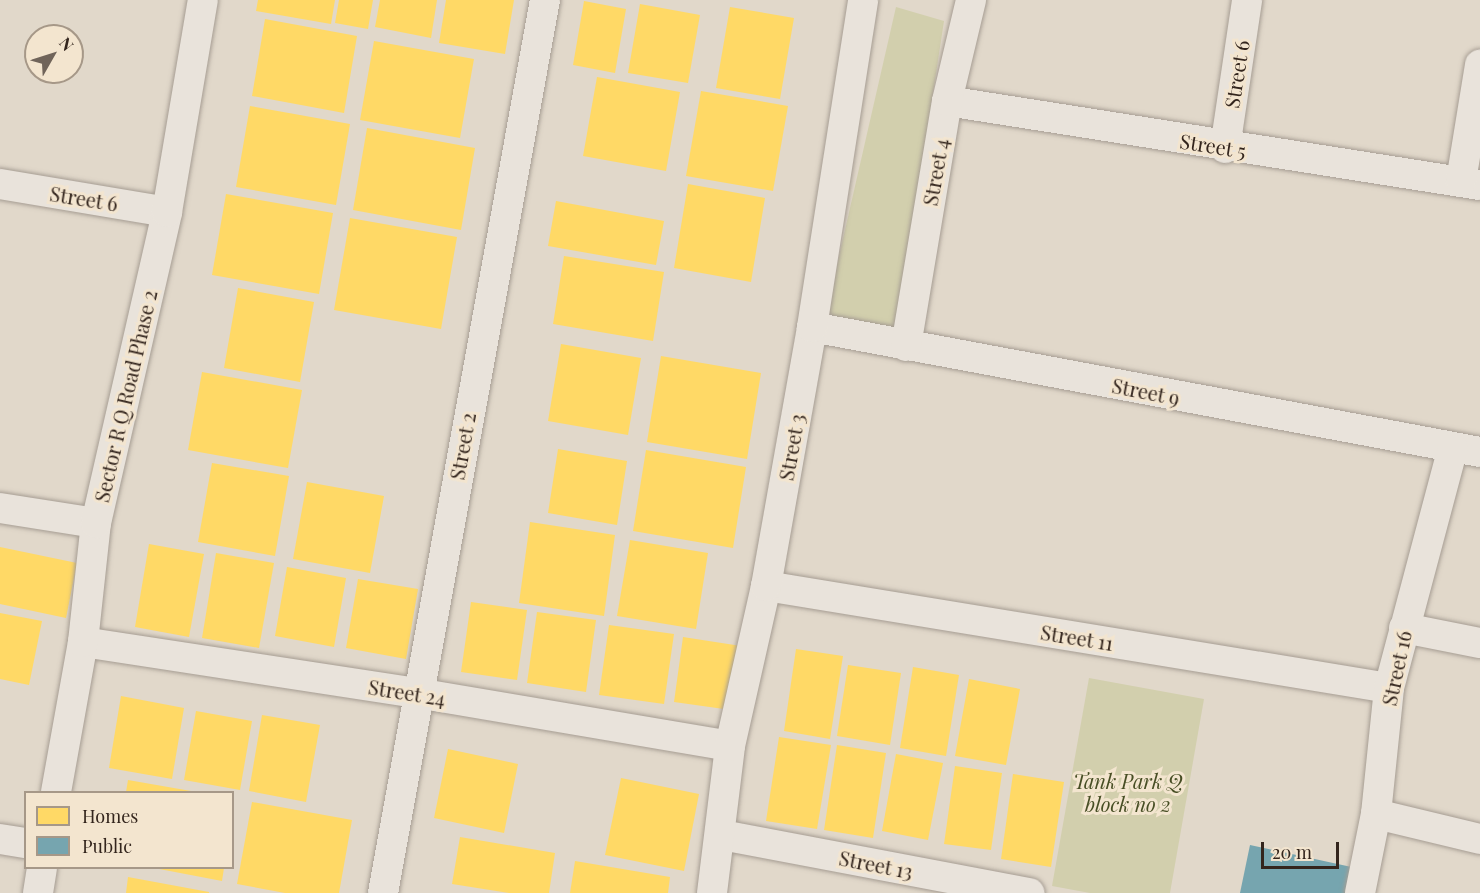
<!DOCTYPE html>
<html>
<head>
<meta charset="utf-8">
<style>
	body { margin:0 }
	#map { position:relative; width:1480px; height:893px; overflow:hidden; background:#e1d8ca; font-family:"Playfair Display",serif }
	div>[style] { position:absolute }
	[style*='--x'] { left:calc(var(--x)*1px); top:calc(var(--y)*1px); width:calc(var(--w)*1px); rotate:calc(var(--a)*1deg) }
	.green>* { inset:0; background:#d2cfad }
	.homes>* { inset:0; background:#ffd966 }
	.public>* { inset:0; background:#76a5af }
	.roads { filter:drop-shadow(0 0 2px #a69d93) drop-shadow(0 0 2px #a69d93) }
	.minor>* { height:30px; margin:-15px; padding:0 15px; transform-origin:15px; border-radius:15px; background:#e9e3db }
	span { translate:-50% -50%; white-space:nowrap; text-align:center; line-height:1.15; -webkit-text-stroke:6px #f3e5cf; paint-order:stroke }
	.street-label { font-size:20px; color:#33251d }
	.park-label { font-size:20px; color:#474e24; font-style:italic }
	.legend { position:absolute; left:24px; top:791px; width:210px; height:78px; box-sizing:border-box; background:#f3e5cf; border:2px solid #a69888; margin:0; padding:8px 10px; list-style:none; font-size:18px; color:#33251d }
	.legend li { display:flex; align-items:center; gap:12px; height:30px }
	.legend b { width:30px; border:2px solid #a69888 }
	.north { position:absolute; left:24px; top:24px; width:60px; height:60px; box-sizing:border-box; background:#f3e5cf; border:2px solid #a69888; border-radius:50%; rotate:51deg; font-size:16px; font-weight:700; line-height:24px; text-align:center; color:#33251d }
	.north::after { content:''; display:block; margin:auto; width:21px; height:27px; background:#70645a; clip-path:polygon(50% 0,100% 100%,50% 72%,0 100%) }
	.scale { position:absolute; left:1261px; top:842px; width:78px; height:27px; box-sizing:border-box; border:3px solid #33251d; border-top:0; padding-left:8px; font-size:18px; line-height:21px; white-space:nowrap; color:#33251d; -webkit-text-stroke:4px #f3e5cf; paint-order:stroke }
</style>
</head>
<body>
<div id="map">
	<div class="green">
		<div style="clip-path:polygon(896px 7px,944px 21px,896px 336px,826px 313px)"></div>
		<div style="clip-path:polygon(1089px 678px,1204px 699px,1170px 893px,1090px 893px,1052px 886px)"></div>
	</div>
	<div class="homes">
		<div style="clip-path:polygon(258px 0,335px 0,331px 24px,256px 11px)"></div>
		<div style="clip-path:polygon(339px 0,373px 0,368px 29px,335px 23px)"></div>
		<div style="clip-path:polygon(380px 0,437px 0,431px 38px,375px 27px)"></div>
		<div style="clip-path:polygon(446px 0,514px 0,505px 54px,439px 43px)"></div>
		<div style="clip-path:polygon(584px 1px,626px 9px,615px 73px,573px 65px)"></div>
		<div style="clip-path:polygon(640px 4px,700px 15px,688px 83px,628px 73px)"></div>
		<div style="clip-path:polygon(730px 7px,794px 18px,780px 99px,716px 88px)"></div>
		<div style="clip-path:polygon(265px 19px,357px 36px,344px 113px,252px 96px)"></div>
		<div style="clip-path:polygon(374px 41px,474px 59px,460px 138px,360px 120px)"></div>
		<div style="clip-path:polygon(597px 77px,680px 92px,666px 171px,583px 156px)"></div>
		<div style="clip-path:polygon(701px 91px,788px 106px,773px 191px,686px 176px)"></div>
		<div style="clip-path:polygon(250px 106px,350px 124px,336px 205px,236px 187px)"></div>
		<div style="clip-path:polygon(367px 128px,475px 148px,461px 230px,353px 210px)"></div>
		<div style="clip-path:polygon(688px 184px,765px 198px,751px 282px,674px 268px)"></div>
		<div style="clip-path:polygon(226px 194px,333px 213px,319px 294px,212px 275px)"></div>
		<div style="clip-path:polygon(556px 201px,664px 221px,656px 265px,548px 246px)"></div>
		<div style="clip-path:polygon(350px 218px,457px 237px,441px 329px,334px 310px)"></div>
		<div style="clip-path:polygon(564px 256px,664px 272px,653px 341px,553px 324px)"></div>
		<div style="clip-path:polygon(238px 288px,314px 302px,300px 382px,224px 368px)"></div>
		<div style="clip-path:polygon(561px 344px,641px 358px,628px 435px,548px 421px)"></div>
		<div style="clip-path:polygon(661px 356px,761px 373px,747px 459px,647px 442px)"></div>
		<div style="clip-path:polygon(202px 372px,302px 390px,288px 468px,188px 450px)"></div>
		<div style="clip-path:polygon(558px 449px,627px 461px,617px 525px,548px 513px)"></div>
		<div style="clip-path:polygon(646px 450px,746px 467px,733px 548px,633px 531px)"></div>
		<div style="clip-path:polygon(212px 463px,289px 476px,275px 556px,198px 542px)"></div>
		<div style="clip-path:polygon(307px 482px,384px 496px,370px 573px,293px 559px)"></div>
		<div style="clip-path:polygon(530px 522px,615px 535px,604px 616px,519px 603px)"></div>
		<div style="clip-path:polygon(630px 540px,708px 553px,696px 629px,617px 616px)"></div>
		<div style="clip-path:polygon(149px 544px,204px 554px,189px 637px,135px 627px)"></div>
		<div style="clip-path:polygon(0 547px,77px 563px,66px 618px,0 604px)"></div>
		<div style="clip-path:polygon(216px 553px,274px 563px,259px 648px,202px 638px)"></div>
		<div style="clip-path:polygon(287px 567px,346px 578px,334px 647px,275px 636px)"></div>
		<div style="clip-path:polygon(358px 579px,418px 589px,406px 659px,346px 648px)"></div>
		<div style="clip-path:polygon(471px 602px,527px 610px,517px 680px,461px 672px)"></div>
		<div style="clip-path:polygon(537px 612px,596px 620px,586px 692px,527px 683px)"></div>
		<div style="clip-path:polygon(0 613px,42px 621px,29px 685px,0 679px)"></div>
		<div style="clip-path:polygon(609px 625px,674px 634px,664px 704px,599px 695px)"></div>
		<div style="clip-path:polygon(683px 637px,741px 646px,731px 710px,674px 702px)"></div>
		<div style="clip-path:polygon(796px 649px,843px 656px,830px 739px,784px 731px)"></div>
		<div style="clip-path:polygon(848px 665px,901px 673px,890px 745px,837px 736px)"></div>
		<div style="clip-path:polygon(913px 667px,959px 675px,946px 756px,900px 748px)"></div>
		<div style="clip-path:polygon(969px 679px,1020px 689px,1006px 765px,955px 756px)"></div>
		<div style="clip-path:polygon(121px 696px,184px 708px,172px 779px,109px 768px)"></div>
		<div style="clip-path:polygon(196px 711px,252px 721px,240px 790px,184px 780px)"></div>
		<div style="clip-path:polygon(262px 715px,320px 725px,306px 802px,249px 791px)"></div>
		<div style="clip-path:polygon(779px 737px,831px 745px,817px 829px,766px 821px)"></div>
		<div style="clip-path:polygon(837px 745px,886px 753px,873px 838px,824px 830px)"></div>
		<div style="clip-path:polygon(448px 749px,518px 764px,504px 833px,434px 818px)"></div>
		<div style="clip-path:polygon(896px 754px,943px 763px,928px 840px,882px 831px)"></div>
		<div style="clip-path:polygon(955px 766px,1002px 773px,991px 850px,944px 844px)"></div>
		<div style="clip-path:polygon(1013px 774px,1064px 782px,1051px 867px,1001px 859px)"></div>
		<div style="clip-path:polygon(621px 778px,699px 794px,684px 871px,605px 855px)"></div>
		<div style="clip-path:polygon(128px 780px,191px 791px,191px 792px,126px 792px)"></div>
		<div style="clip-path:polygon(252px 802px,352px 820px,339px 893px,285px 893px,237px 884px)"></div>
		<div style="clip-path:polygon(460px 837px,555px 853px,549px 893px,509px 893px,452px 884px)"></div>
		<div style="clip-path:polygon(575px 861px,670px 877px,668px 893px,570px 893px)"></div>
		<div style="clip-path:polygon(154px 868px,224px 868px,222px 881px)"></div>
		<div style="clip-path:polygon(128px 877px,209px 892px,209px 893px,126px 893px)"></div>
	</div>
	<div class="public">
		<div style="clip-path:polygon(1250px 845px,1356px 868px,1351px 893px,1240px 893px)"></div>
	</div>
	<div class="roads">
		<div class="minor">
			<div style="--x:947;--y:101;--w:540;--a:8.96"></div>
			<div style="--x:1225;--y:148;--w:150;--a:-81.5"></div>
			<div style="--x:1461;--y:181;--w:118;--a:-80.7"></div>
			<div style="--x:0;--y:184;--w:169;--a:9.5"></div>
			<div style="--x:812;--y:327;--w:680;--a:10.6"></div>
			<div style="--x:906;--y:346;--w:248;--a:-80.5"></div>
			<div style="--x:947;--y:101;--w:104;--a:-76.6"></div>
			<div style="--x:0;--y:508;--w:97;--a:8.9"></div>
			<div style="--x:766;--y:586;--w:631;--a:9.3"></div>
			<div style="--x:1404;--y:628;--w:77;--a:11.2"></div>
			<div style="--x:83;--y:642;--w:338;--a:8.7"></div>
			<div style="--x:417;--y:693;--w:317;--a:9.6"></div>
			<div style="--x:56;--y:792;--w:152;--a:-79.8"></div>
			<div style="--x:83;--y:642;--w:120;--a:-83.8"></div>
			<div style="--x:96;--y:523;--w:319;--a:-77.1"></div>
			<div style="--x:167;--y:212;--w:215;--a:-80.4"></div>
			<div style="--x:1376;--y:814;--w:107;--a:13.5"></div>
			<div style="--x:722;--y:835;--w:313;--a:10.7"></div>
			<div style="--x:0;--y:839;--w:26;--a:9"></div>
			<div style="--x:38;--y:893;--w:25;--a:-81"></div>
			<div style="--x:383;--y:893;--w:908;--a:-79.72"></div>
			<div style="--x:712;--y:893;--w:148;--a:-83"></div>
			<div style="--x:730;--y:746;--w:164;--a:-77.3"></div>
			<div style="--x:766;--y:586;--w:263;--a:-79.9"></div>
			<div style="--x:812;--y:327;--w:331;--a:-81.1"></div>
			<div style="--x:1360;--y:893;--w:81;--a:-78.6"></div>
			<div style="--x:1376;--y:814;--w:127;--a:-84.1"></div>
			<div style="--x:1389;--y:688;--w:248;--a:-75.1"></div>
		</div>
	</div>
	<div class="street-label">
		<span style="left:1236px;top:74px;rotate:-81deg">Street 6</span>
		<span style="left:1213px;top:145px;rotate:9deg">Street 5</span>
		<span style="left:935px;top:172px;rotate:-80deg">Street 4</span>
		<span style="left:84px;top:198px;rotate:9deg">Street 6</span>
		<span style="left:1146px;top:391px;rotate:11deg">Street 9</span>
		<span style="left:125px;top:396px;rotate:-77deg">Sector R Q Road Phase 2</span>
		<span style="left:462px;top:446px;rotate:-80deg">Street 2</span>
		<span style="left:791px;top:447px;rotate:-80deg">Street 3</span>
		<span style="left:1077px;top:637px;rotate:9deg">Street 11</span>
		<span style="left:1396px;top:668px;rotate:-78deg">Street 16</span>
		<span style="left:407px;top:692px;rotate:9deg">Street 24</span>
		<span style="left:876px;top:864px;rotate:11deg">Street 13</span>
	</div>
	<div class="park-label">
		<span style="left:1128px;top:792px">Tank Park Q<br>block no 2</span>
	</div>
	<ul class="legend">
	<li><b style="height:16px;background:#ffd966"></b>Homes</li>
	<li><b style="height:16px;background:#76a5af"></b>Public</li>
	</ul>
	<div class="north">N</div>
	<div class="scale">20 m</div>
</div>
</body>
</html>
